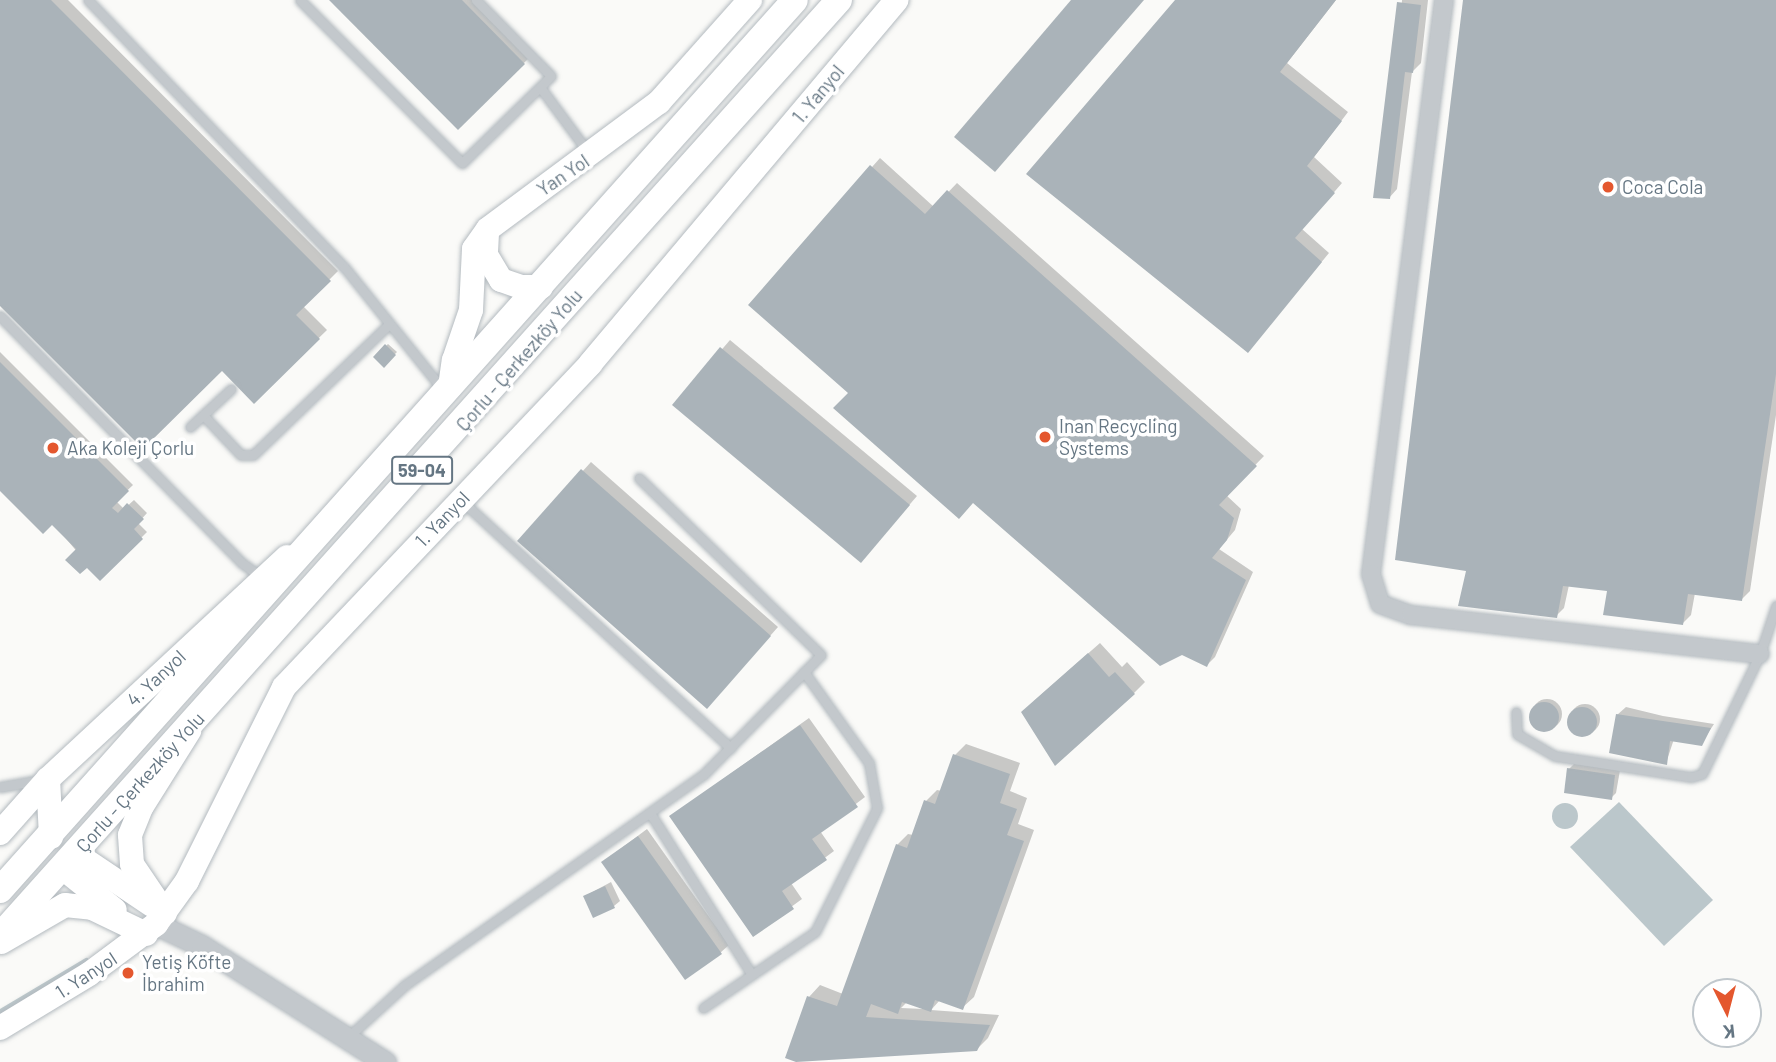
<!DOCTYPE html>
<html>
<head>
<meta charset="utf-8">
<style>
	body { margin:0 }
	#map { position:relative; width:1776px; height:1062px; overflow:hidden; background:#fafaf8; font-family:Barlow,sans-serif }
	div>[style] { position:absolute }
	[style*='--x'] { left:calc(var(--x)*1px); top:calc(var(--y)*1px); width:calc(var(--w)*1px); rotate:calc(var(--a)*1deg) }
	.water>* { inset:0; background:#bbc7cb }
	.round { border-radius:50% }
	.shadow>* { inset:0; background:#0003 }
	.stream>* { height:5px; margin:-2.5px; padding:0 2.5px; transform-origin:2.5px; border-radius:2.5px; background:#bbc7cb }
	.building>* { inset:0; background:#aab3b9 }
	.roads { filter:drop-shadow(0 0 2px #b3babf) drop-shadow(0 0 2px #b3babf) }
	.service>* { height:9px; margin:-4.5px; padding:0 4.5px; transform-origin:4.5px; border-radius:4.5px; background:#c3c8cc }
	.minor>* { height:18px; margin:-9px; padding:0 9px; transform-origin:9px; border-radius:9px; background:#c3c8cc }
	.tertiary>* { height:21px; margin:-10.5px; padding:0 10.5px; transform-origin:10.5px; border-radius:10.5px; background:#c3c8cc }
	.secondary>* { height:24px; margin:-12px; padding:0 12px; transform-origin:12px; border-radius:12px; background:#fff }
	.primary>* { height:26px; margin:-13px; padding:0 13px; transform-origin:13px; border-radius:13px; background:#fff }
	.dots>* { width:19px; height:19px; translate:-50% -50%; box-sizing:border-box; border:4px solid #fff; border-radius:50% }
	span { translate:-50% -50%; white-space:nowrap; text-align:center; line-height:1.15; -webkit-text-stroke:7px #fff; paint-order:stroke }
	.shield-label span { padding:2px 5px; background:#fff; border:2px solid; border-radius:5px; -webkit-text-stroke-width:0 }
	.shield-label { font-size:18px; color:#657683; font-weight:700 }
	.street-label { font-size:19px; color:#657683 }
	.poi-label { font-size:19px; color:#657683 }
	.left { translate:0 -50%; text-align:left }
	.north { position:absolute; left:1692px; top:978px; width:70px; height:70px; box-sizing:border-box; background:#fff; border:2px solid #c1c8cd; border-radius:50%; rotate:174deg; font-size:19px; font-weight:700; line-height:28px; text-align:center; color:#657683 }
	.north::after { content:''; display:block; margin:auto; width:24px; height:32px; background:#e4572e; clip-path:polygon(50% 0,100% 100%,50% 72%,0 100%) }
</style>
</head>
<body>
<div id="map">
	<div class="water">
		<div style="clip-path:polygon(1619px 802px,1713px 900px,1664px 946px,1570px 847px)"></div>
		<div class="round" style="left:1552px;top:803px;width:26px;height:26px"></div>
	</div>
	<div class="shadow">
		<div style="clip-path:polygon(0 0,68px 0,338px 271px,303px 306px,327px 330px,254px 401px,222px 369px,0 303px)"></div>
		<div style="clip-path:polygon(332px 0,478px 0,532px 55px,458px 128px)"></div>
		<div style="clip-path:polygon(1177px 0,1336px 0,1287px 63px,1348px 112px,1314px 157px,1342px 183px,1302px 229px,1329px 253px,1248px 351px)"></div>
		<div style="clip-path:polygon(1402px 0,1428px 0,1421px 63px,1412px 72px,1397px 189px,1389px 198px)"></div>
		<div style="clip-path:polygon(1464px 0,1776px 0,1776px 415px,1750px 591px,1742px 599px,1695px 593px,1691px 615px,1683px 623px,1609px 589px,1569px 585px,1564px 608px,1556px 616px,1469px 570px)"></div>
		<div style="clip-path:polygon(880px 158px,934px 207px,957px 183px,1264px 456px,1226px 495px,1241px 509px,1235px 530px,1219px 549px,1253px 572px,1215px 657px,1207px 665px,851px 393px,750px 305px)"></div>
		<div style="clip-path:polygon(730px 340px,917px 496px,869px 552px,674px 405px)"></div>
		<div style="clip-path:polygon(388px 344px,397px 352px,384px 365px,375px 357px)"></div>
		<div style="clip-path:polygon(0 352px,133px 485px,116px 501px,124px 509px,134px 500px,147px 513px,138px 523px,147px 532px,100px 579px,52px 522px,0 489px)"></div>
		<div style="clip-path:polygon(591px 462px,778px 627px,715px 698px,519px 541px)"></div>
		<div style="clip-path:polygon(1100px 643px,1122px 667px,1127px 662px,1145px 682px,1134px 693px,1034px 701px)"></div>
		<div class="round" style="left:1532px;top:699px;width:30px;height:30px"></div>
		<div class="round" style="left:1570px;top:704px;width:30px;height:30px"></div>
		<div style="clip-path:polygon(1626px 707px,1663px 716px,1714px 724px,1701px 744px,1674px 739px,1666px 763px,1617px 715px)"></div>
		<div style="clip-path:polygon(809px 718px,865px 797px,820px 831px,834px 851px,791px 883px,802px 899px,754px 934px,671px 816px)"></div>
		<div style="clip-path:polygon(evenodd,966px 744px,1020px 763px,1010px 791px,1027px 798px,1018px 824px,1034px 830px,974px 997px,962px 1008px,940px 1000px,931px 1010px,999px 1015px,988px 1038px,976px 1050px,787px 1057px,809px 997px,820px 985px,843px 994px,897px 845px,908px 834px,913px 835px,926px 801px,937px 790px,942px 791px,955px 755px,966px 744px,907px 1002px,924px 1009px,901px 1008px,907px 1002px)"></div>
		<div style="clip-path:polygon(1574px 764px,1620px 770px,1616px 793px,1611px 798px,1569px 769px)"></div>
		<div style="clip-path:polygon(647px 829px,729px 945px,720px 953px,603px 862px)"></div>
		<div style="clip-path:polygon(611px 882px,620px 901px,614px 906px,585px 896px)"></div>
	</div>
	<div class="stream">
		<div style="--x:0;--y:1011;--w:100;--a:-30.7"></div>
	</div>
	<div class="building">
		<div style="clip-path:polygon(0 0,51px 0,331px 281px,296px 315px,320px 339px,254px 404px,222px 371px,143px 449px,0 306px)"></div>
		<div style="clip-path:polygon(329px 0,462px 0,525px 64px,458px 130px)"></div>
		<div style="clip-path:polygon(1071px 0,1144px 0,995px 172px,954px 137px)"></div>
		<div style="clip-path:polygon(1175px 0,1336px 0,1280px 72px,1342px 121px,1307px 166px,1335px 193px,1295px 238px,1322px 262px,1248px 353px,1026px 174px)"></div>
		<div style="clip-path:polygon(1463px 0,1776px 0,1776px 374px,1742px 601px,1688px 594px,1683px 625px,1603px 615px,1607px 591px,1563px 586px,1557px 618px,1458px 606px,1466px 571px,1395px 560px)"></div>
		<div style="clip-path:polygon(1397px 2px,1421px 5px,1413px 73px,1405px 72px,1390px 199px,1373px 198px)"></div>
		<div style="clip-path:polygon(870px 165px,925px 214px,947px 190px,1257px 466px,1219px 505px,1234px 518px,1227px 540px,1212px 558px,1246px 580px,1207px 667px,1182px 655px,1160px 666px,973px 503px,959px 519px,833px 408px,848px 393px,748px 305px)"></div>
		<div style="clip-path:polygon(385px 344px,396px 355px,384px 368px,373px 357px)"></div>
		<div style="clip-path:polygon(720px 347px,910px 505px,861px 563px,672px 405px)"></div>
		<div style="clip-path:polygon(0 362px,129px 491px,112px 508px,118px 513px,127px 503px,144px 519px,134px 529px,143px 539px,100px 581px,87px 568px,80px 574px,65px 560px,76px 549px,52px 525px,43px 534px,0 491px)"></div>
		<div style="clip-path:polygon(581px 469px,771px 636px,707px 709px,517px 541px)"></div>
		<div style="clip-path:polygon(1088px 653px,1109px 677px,1115px 672px,1135px 694px,1055px 766px,1021px 712px)"></div>
		<div class="round" style="left:1529px;top:702px;width:30px;height:30px"></div>
		<div class="round" style="left:1567px;top:707px;width:30px;height:30px"></div>
		<div style="clip-path:polygon(1616px 714px,1656px 720px,1711px 728px,1702px 746px,1670px 741px,1667px 765px,1609px 753px)"></div>
		<div style="clip-path:polygon(800px 725px,858px 807px,812px 839px,827px 860px,782px 891px,794px 909px,753px 937px,669px 816px)"></div>
		<div style="clip-path:polygon(953px 754px,1010px 774px,1000px 803px,1017px 809px,1007px 835px,1024px 841px,963px 1010px,935px 1000px,931px 1012px,902px 1002px,898px 1014px,871px 1004px,866px 1017px,990px 1025px,977px 1051px,796px 1062px,785px 1058px,807px 996px,837px 1006px,896px 844px,907px 848px,924px 800px,935px 804px)"></div>
		<div style="clip-path:polygon(1567px 768px,1615px 775px,1612px 800px,1564px 793px)"></div>
		<div style="clip-path:polygon(638px 836px,722px 954px,685px 980px,601px 862px)"></div>
		<div style="clip-path:polygon(605px 886px,615px 908px,593px 918px,583px 896px)"></div>
	</div>
	<div class="roads">
		<div class="service">
			<div style="--x:88;--y:0;--w:371;--a:46.2"></div>
			<div style="--x:345;--y:268;--w:158;--a:51.2"></div>
			<div style="--x:300;--y:0;--w:230;--a:45.2"></div>
			<div style="--x:462;--y:163;--w:124;--a:-44.3"></div>
			<div style="--x:551;--y:76;--w:107;--a:-134.6"></div>
			<div style="--x:540;--y:87;--w:81;--a:53.6"></div>
			<div style="--x:0;--y:316;--w:346;--a:45.6"></div>
			<div style="--x:242;--y:563;--w:24;--a:36"></div>
			<div style="--x:203;--y:415;--w:55;--a:46.5"></div>
			<div style="--x:241;--y:455;--w:12;--a:0"></div>
			<div style="--x:253;--y:455;--w:189;--a:-43.9"></div>
			<div style="--x:190;--y:427;--w:56;--a:-42.8"></div>
			<div style="--x:462;--y:501;--w:365;--a:42.6"></div>
			<div style="--x:1516;--y:712;--w:22;--a:87"></div>
			<div style="--x:1517;--y:734;--w:44;--a:30.1"></div>
			<div style="--x:1555;--y:756;--w:138;--a:8.8"></div>
			<div style="--x:1691;--y:777;--w:11;--a:-15"></div>
			<div style="--x:1702;--y:774;--w:133;--a:-64.2"></div>
			<div style="--x:1760;--y:654;--w:51;--a:-71.6"></div>
			<div style="--x:0;--y:787;--w:40;--a:-10"></div>
			<div style="--x:650;--y:813;--w:191;--a:57.8"></div>
			<div style="--x:703;--y:1008;--w:135;--a:-34.2"></div>
			<div style="--x:815;--y:932;--w:139;--a:-63.4"></div>
			<div style="--x:877;--y:808;--w:46;--a:-100.1"></div>
			<div style="--x:869;--y:763;--w:112;--a:-125.5"></div>
			<div style="--x:347;--y:1038;--w:79;--a:-42.4"></div>
			<div style="--x:405;--y:985;--w:365;--a:-35.2"></div>
			<div style="--x:703;--y:775;--w:168;--a:-45.5"></div>
			<div style="--x:821;--y:655;--w:254;--a:-135.8"></div>
		</div>
		<div class="minor">
			<div style="--x:1444;--y:0;--w:579;--a:97.25"></div>
			<div style="--x:1371;--y:574;--w:31;--a:73"></div>
			<div style="--x:1380;--y:604;--w:33;--a:20"></div>
			<div style="--x:1411;--y:615;--w:351;--a:6.4"></div>
		</div>
		<div class="tertiary">
			<div style="--x:156;--y:924;--w:51;--a:25.6"></div>
			<div style="--x:202;--y:946;--w:217;--a:32.4"></div>
		</div>
		<div class="secondary">
			<div style="--x:487;--y:233;--w:22;--a:93"></div>
			<div style="--x:486;--y:255;--w:29;--a:59"></div>
			<div style="--x:501;--y:280;--w:21;--a:19"></div>
			<div style="--x:521;--y:287;--w:20;--a:0"></div>
			<div style="--x:450;--y:387;--w:27;--a:-82"></div>
			<div style="--x:454;--y:360;--w:53;--a:-71.2"></div>
			<div style="--x:471;--y:310;--w:61;--a:-87.2"></div>
			<div style="--x:474;--y:249;--w:24;--a:-55"></div>
			<div style="--x:488;--y:229;--w:213;--a:-36.6"></div>
			<div style="--x:659;--y:102;--w:137;--a:-48.3"></div>
			<div style="--x:48;--y:779;--w:58;--a:87"></div>
			<div style="--x:0;--y:833;--w:72;--a:-48.4"></div>
			<div style="--x:48;--y:779;--w:326;--a:-42.9"></div>
			<div style="--x:76;--y:854;--w:92;--a:33.9"></div>
			<div style="--x:64;--y:869;--w:65;--a:38.8"></div>
			<div style="--x:165;--y:913;--w:59;--a:-124"></div>
			<div style="--x:132;--y:864;--w:29;--a:-94"></div>
			<div style="--x:130;--y:835;--w:31;--a:-68"></div>
			<div style="--x:142;--y:806;--w:89;--a:-57.9"></div>
			<div style="--x:1;--y:942;--w:74;--a:-30"></div>
			<div style="--x:65;--y:905;--w:27;--a:6"></div>
			<div style="--x:92;--y:908;--w:60;--a:25.7"></div>
			<div style="--x:0;--y:1028;--w:104;--a:-31.2"></div>
			<div style="--x:89;--y:974;--w:84;--a:-36.7"></div>
			<div style="--x:156;--y:924;--w:53;--a:-54.2"></div>
			<div style="--x:187;--y:881;--w:217;--a:-63.4"></div>
			<div style="--x:284;--y:687;--w:445;--a:-46.5"></div>
			<div style="--x:590;--y:364;--w:476;--a:-49.9"></div>
		</div>
		<div class="primary">
			<div style="--x:0;--y:890;--w:1193;--a:-48.23"></div>
			<div style="--x:0;--y:936;--w:1257;--a:-48.13"></div>
		</div>
	</div>
	<div class="dots">
		<div style="left:1608px;top:187px;background:#e4572e"></div>
		<div style="left:1045px;top:437px;background:#e4572e"></div>
		<div style="left:53px;top:448px;background:#e4572e"></div>
		<div style="left:128px;top:973px;background:#e4572e"></div>
	</div>
	<div class="shield-label">
		<span style="left:422px;top:470px">59-04</span>
	</div>
	<div class="street-label">
		<span style="left:818px;top:94px;rotate:-50deg">1. Yanyol</span>
		<span style="left:563px;top:175px;rotate:-34deg">Yan Yol</span>
		<span style="left:519px;top:360px;rotate:-49deg">Çorlu - Çerkezköy Yolu</span>
		<span style="left:442px;top:519px;rotate:-46deg">1. Yanyol</span>
		<span style="left:156px;top:678px;rotate:-43deg">4. Yanyol</span>
		<span style="left:140px;top:782px;rotate:-48deg">Çorlu - Çerkezköy Yolu</span>
		<span style="left:86px;top:975px;rotate:-33deg">1. Yanyol</span>
	</div>
	<div class="poi-label">
		<span class="left" style="left:1622px;top:187px">Coca Cola</span>
		<span class="left" style="left:1059px;top:437px">Inan Recycling<br>Systems</span>
		<span class="left" style="left:67px;top:448px">Aka Koleji Çorlu</span>
		<span class="left" style="left:142px;top:973px">Yetiş Köfte<br>İbrahim</span>
	</div>
	<div class="north">K</div>
</div>
</body>
</html>
